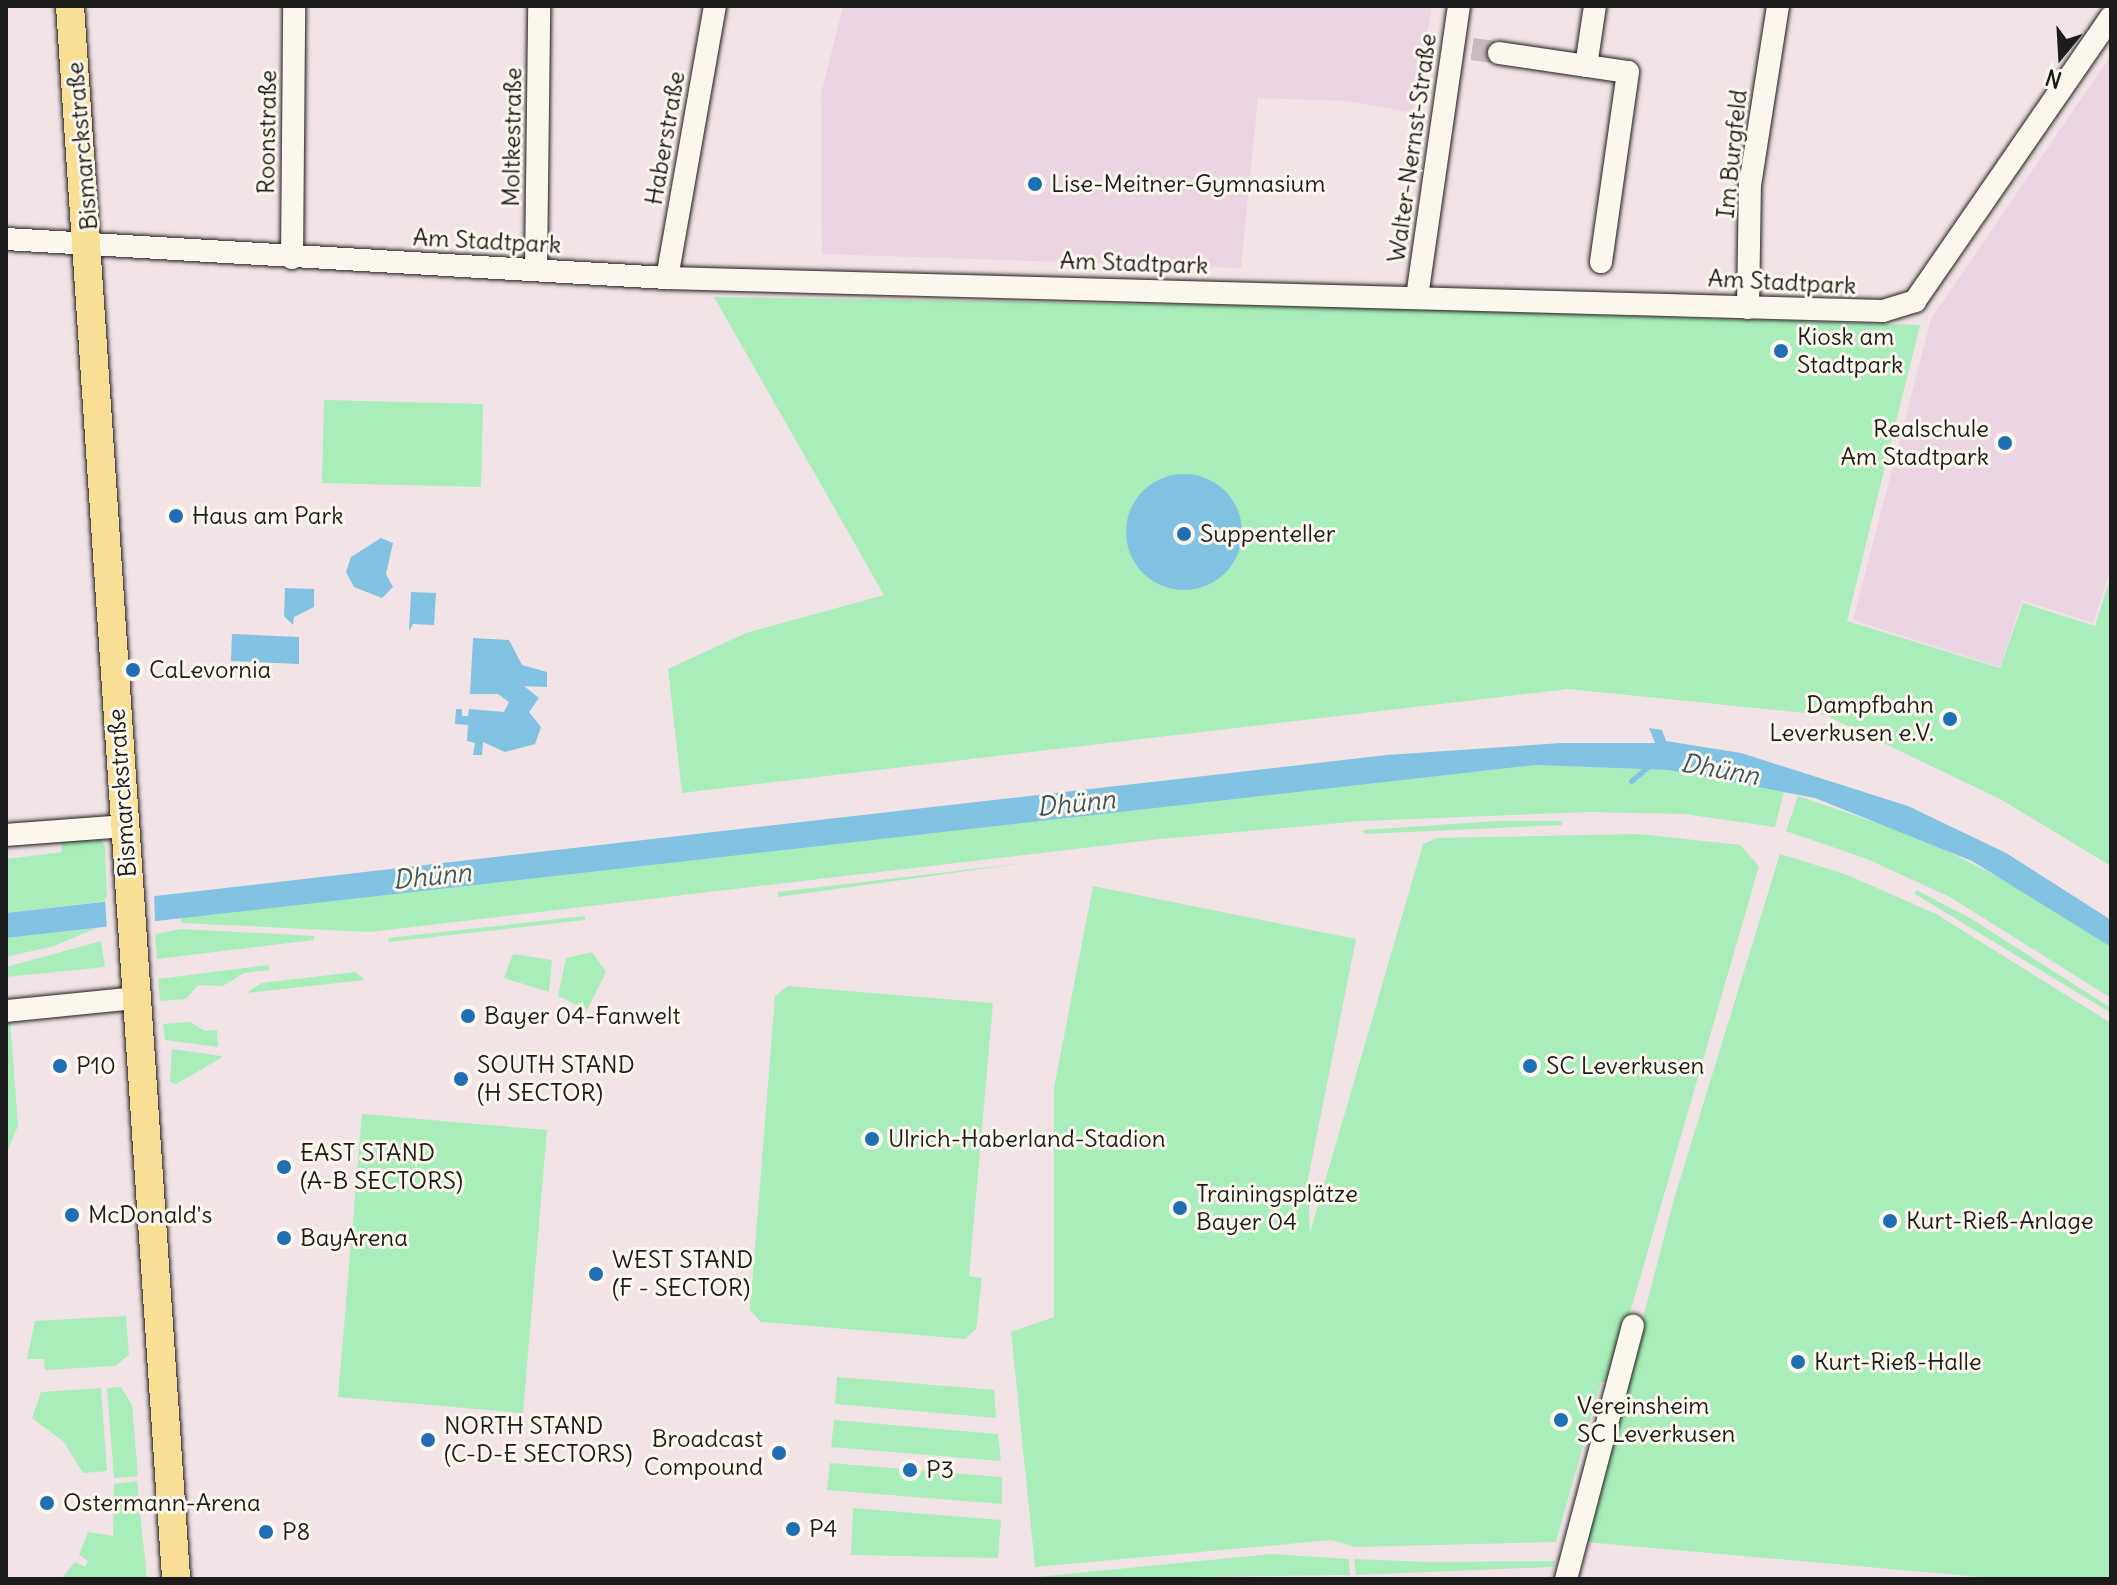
<!DOCTYPE html>
<html>
<head>
<meta charset="utf-8">
<style>
	body { margin:0 }
	#map { position:relative; width:2117px; height:1585px; overflow:hidden; background:#f2e3e7; font-family:Delius,sans-serif }
	div>[style] { position:absolute }
	[style*='--x'] { left:calc(var(--x)*1px); top:calc(var(--y)*1px); width:calc(var(--w)*1px); rotate:calc(var(--a)*1deg) }
	.built>* { inset:0; background:#ecd5e3 }
	.green>* { inset:0; background:#a9eeba }
	.water>* { inset:0; background:#82c2e2 }
	.round { border-radius:50% }
	.pier>* { inset:0; background:#f2e3e7 }
	.stream>* { height:5px; margin:-2.5px; padding:0 2.5px; transform-origin:2.5px; border-radius:2.5px; background:#82c2e2 }
	.minor-tunnel>* { height:22px; margin-top:-11px; transform-origin:0; background:repeating-linear-gradient(90deg,#c7bbbe 0 22px,transparent 0 33px) }
	.roads { filter:drop-shadow(0 0 2px #1c1c1c) drop-shadow(0 0 2px #1c1c1c) }
	.minor>* { height:22px; margin:-11px; padding:0 11px; transform-origin:11px; border-radius:11px; background:#fbf7ec }
	.major>* { height:28px; margin:-14px; padding:0 14px; transform-origin:14px; border-radius:14px; background:#f9df96 }
	.dots>* { width:22px; height:22px; translate:-50% -50%; box-sizing:border-box; border:4px solid #fbf7ec; border-radius:50% }
	span { translate:-50% -50%; white-space:nowrap; text-align:center; line-height:1.15; -webkit-text-stroke:6px #fbf7ec; paint-order:stroke }
	.street-label { font-size:24px; color:#1c1c1c }
	.poi-label { font-size:24px; color:#1c1c1c }
	.left { translate:0 -50%; text-align:left }
	.right { translate:-100% -50%; text-align:right }
	.water-label { font-size:26px; color:#405661; font-style:italic }
	.frame { position:absolute; inset:0; border:8px solid #1c1c1c; pointer-events:none }
	.north { position:absolute; left:2021px; top:16px; width:80px; height:80px; -webkit-text-stroke:6px #fbf7ec; paint-order:stroke; rotate:198deg; font-size:22px; font-weight:700; line-height:32px; text-align:center; color:#1c1c1c }
	.north::after { content:''; display:block; margin:auto; width:28px; height:36px; background:#1c1c1c; clip-path:polygon(50% 0,100% 100%,50% 72%,0 100%) }
</style>
</head>
<body>
<div id="map">
	<div class="built">
		<div style="clip-path:polygon(843px 6px,1432px 6px,1413px 113px,1347px 101px,1258px 98px,1241px 268px,822px 254px,821px 94px)"></div>
		<div style="clip-path:polygon(2111px 55px,2111px 567px,2093px 623px,2022px 600px,2000px 667px,1853px 620px,1931px 319px)"></div>
	</div>
	<div class="green">
		<div style="clip-path:polygon(714px 297px,1341px 307px,1920px 325px,1847px 621px,2000px 668px,2023px 603px,2095px 626px,2111px 576px,2111px 866px,2000px 799px,1825px 715px,1568px 689px,682px 793px,668px 669px,746px 633px,884px 595px)"></div>
		<div style="clip-path:polygon(324px 400px,483px 404px,481px 487px,322px 483px)"></div>
		<div style="clip-path:polygon(1535px 765px,1668px 770px,1784px 792px,1775px 827px,1684px 814px,1590px 812px,1362px 821px,1160px 839px,370px 932px,181px 923px,181px 917px,472px 882px)"></div>
		<div style="clip-path:polygon(1798px 796px,1927px 840px,2051px 905px,2111px 947px,2111px 998px,1950px 897px,1867px 859px,1786px 831px)"></div>
		<div style="clip-path:polygon(1497px 821px,1562px 821px,1562px 825px,1364px 834px,1363px 830px)"></div>
		<div style="clip-path:polygon(1639px 834px,1740px 845px,1759px 866px,1610px 1382px,1601px 1382px,1556px 1542px,1355px 1547px,1332px 1540px,1035px 1567px,1011px 1332px,1054px 1317px,1054px 1088px,1093px 886px,1356px 939px,1308px 1179px,1310px 1233px,1423px 844px,1437px 838px)"></div>
		<div style="clip-path:polygon(87px 836px,101px 839px,105px 847px,107px 901px,6px 913px,6px 859px,62px 852px,61px 840px)"></div>
		<div style="clip-path:polygon(1780px 854px,1845px 874px,1936px 914px,2111px 1023px,2111px 1579px,2002px 1579px,1585px 1542px,1674px 1199px)"></div>
		<div style="clip-path:polygon(1025px 863px,778px 897px,778px 892px)"></div>
		<div style="clip-path:polygon(1916px 890px,1970px 918px,2111px 1008px,2111px 1013px,1915px 894px)"></div>
		<div style="clip-path:polygon(585px 916px,585px 920px,389px 942px,388px 938px)"></div>
		<div style="clip-path:polygon(97px 928px,54px 946px,6px 957px,6px 938px)"></div>
		<div style="clip-path:polygon(181px 929px,314px 936px,314px 940px,157px 959px,155px 934px)"></div>
		<div style="clip-path:polygon(101px 941px,105px 967px,6px 977px,6px 967px)"></div>
		<div style="clip-path:polygon(592px 952px,606px 972px,587px 1010px,558px 996px,566px 958px)"></div>
		<div style="clip-path:polygon(513px 954px,552px 960px,549px 992px,504px 978px)"></div>
		<div style="clip-path:polygon(268px 965px,270px 970px,244px 973px,223px 986px,198px 985px,186px 999px,160px 1001px,158px 979px)"></div>
		<div style="clip-path:polygon(355px 972px,365px 980px,246px 993px,262px 983px)"></div>
		<div style="clip-path:polygon(788px 986px,993px 1003px,969px 1276px,982px 1278px,976px 1329px,965px 1339px,761px 1322px,750px 1310px,775px 996px)"></div>
		<div style="clip-path:polygon(6px 1019px,10px 1019px,18px 1126px,6px 1154px)"></div>
		<div style="clip-path:polygon(190px 1022px,205px 1031px,217px 1030px,218px 1047px,165px 1040px,163px 1024px)"></div>
		<div style="clip-path:polygon(172px 1049px,221px 1056px,221px 1058px,176px 1084px,170px 1082px)"></div>
		<div style="clip-path:polygon(362px 1114px,547px 1130px,523px 1413px,338px 1397px)"></div>
		<div style="clip-path:polygon(126px 1316px,129px 1355px,115px 1366px,45px 1370px,44px 1359px,27px 1359px,35px 1321px)"></div>
		<div style="clip-path:polygon(837px 1377px,994px 1390px,996px 1418px,835px 1404px)"></div>
		<div style="clip-path:polygon(121px 1387px,132px 1405px,138px 1476px,114px 1478px,107px 1388px)"></div>
		<div style="clip-path:polygon(101px 1388px,107px 1471px,83px 1473px,64px 1442px,32px 1418px,41px 1392px)"></div>
		<div style="clip-path:polygon(834px 1420px,998px 1434px,1001px 1461px,831px 1447px)"></div>
		<div style="clip-path:polygon(830px 1463px,1002px 1477px,1002px 1504px,827px 1490px)"></div>
		<div style="clip-path:polygon(137px 1481px,147px 1579px,61px 1579px,75px 1562px,85px 1567px,88px 1561px,79px 1555px,88px 1532px,113px 1536px,114px 1484px)"></div>
		<div style="clip-path:polygon(853px 1508px,1001px 1520px,998px 1558px,851px 1555px)"></div>
		<div style="clip-path:polygon(1271px 1554px,1349px 1559px,1350px 1575px,1015px 1579px)"></div>
		<div style="clip-path:polygon(1354px 1559px,1429px 1562px,1555px 1561px,1553px 1567px,1356px 1575px)"></div>
	</div>
	<div class="water">
		<div class="round" style="left:1126px;top:474px;width:116px;height:116px"></div>
		<div style="clip-path:polygon(381px 538px,393px 543px,386px 574px,393px 587px,382px 598px,354px 587px,346px 572px,351px 557px)"></div>
		<div style="clip-path:polygon(285px 588px,314px 589px,314px 607px,294px 617px,293px 625px,284px 616px)"></div>
		<div style="clip-path:polygon(411px 592px,436px 593px,434px 625px,413px 624px,409px 631px)"></div>
		<div style="clip-path:polygon(232px 634px,299px 637px,299px 664px,231px 661px)"></div>
		<div style="clip-path:polygon(473px 638px,509px 640px,522px 665px,547px 672px,547px 687px,524px 686px,539px 698px,529px 712px,541px 727px,535px 744px,505px 752px,483px 742px,482px 755px,473px 755px,475px 743px,467px 741px,468px 725px,455px 724px,456px 709px,462px 709px,462px 716px,468px 716px,469px 709px,504px 712px,509px 702px,498px 694px,470px 694px)"></div>
		<div style="clip-path:polygon(1649px 728px,1662px 730px,1666px 741px,1741px 753px,1908px 806px,2006px 853px,2111px 920px,2111px 947px,1972px 861px,1815px 798px,1668px 770px,1535px 765px,6px 938px,6px 913px,1387px 755px,1562px 743px,1655px 743px)"></div>
	</div>
	<div class="pier">
		<div style="clip-path:polygon(154px 893px,155px 925px,107px 931px,105px 898px)"></div>
	</div>
	<div class="stream">
		<div style="--x:1631;--y:781;--w:23;--a:-40"></div>
	</div>
	<div class="minor-tunnel">
		<div style="--x:1472;--y:49;--w:27;--a:8"></div>
	</div>
	<div class="roads">
		<div class="minor">
			<div style="--x:1499;--y:53;--w:130;--a:8.4"></div>
			<div style="--x:1628;--y:72;--w:192;--a:98.1"></div>
			<div style="--x:1586;--y:66;--w:61;--a:-81.5"></div>
			<div style="--x:6;--y:239;--w:662;--a:3.38"></div>
			<div style="--x:667;--y:278;--w:1216;--a:1.55"></div>
			<div style="--x:1883;--y:311;--w:34;--a:-17"></div>
			<div style="--x:1915;--y:301;--w:345;--a:-55.4"></div>
			<div style="--x:292;--y:258;--w:252;--a:-89.5"></div>
			<div style="--x:536;--y:269;--w:263;--a:-89.3"></div>
			<div style="--x:667;--y:278;--w:276;--a:-80"></div>
			<div style="--x:1417;--y:297;--w:294;--a:-81.8"></div>
			<div style="--x:1748;--y:308;--w:123;--a:-89.1"></div>
			<div style="--x:1750;--y:185;--w:181;--a:-81.1"></div>
			<div style="--x:6;--y:835;--w:119;--a:-4.3"></div>
			<div style="--x:6;--y:1011;--w:131;--a:-5.7"></div>
			<div style="--x:1566;--y:1579;--w:262;--a:-75.2"></div>
		</div>
		<div class="major">
			<div style="--x:70;--y:6;--w:1577;--a:86.14"></div>
		</div>
	</div>
	<div class="dots">
		<div style="left:1035px;top:184px;background:#1f6fb2"></div>
		<div style="left:1781px;top:351px;background:#1f6fb2"></div>
		<div style="left:2005px;top:443px;background:#1f6fb2"></div>
		<div style="left:176px;top:516px;background:#1f6fb2"></div>
		<div style="left:1184px;top:534px;background:#1f6fb2"></div>
		<div style="left:133px;top:670px;background:#1f6fb2"></div>
		<div style="left:1950px;top:719px;background:#1f6fb2"></div>
		<div style="left:468px;top:1016px;background:#1f6fb2"></div>
		<div style="left:60px;top:1066px;background:#1f6fb2"></div>
		<div style="left:1530px;top:1066px;background:#1f6fb2"></div>
		<div style="left:461px;top:1079px;background:#1f6fb2"></div>
		<div style="left:872px;top:1139px;background:#1f6fb2"></div>
		<div style="left:284px;top:1167px;background:#1f6fb2"></div>
		<div style="left:1180px;top:1208px;background:#1f6fb2"></div>
		<div style="left:72px;top:1215px;background:#1f6fb2"></div>
		<div style="left:1890px;top:1221px;background:#1f6fb2"></div>
		<div style="left:284px;top:1238px;background:#1f6fb2"></div>
		<div style="left:596px;top:1274px;background:#1f6fb2"></div>
		<div style="left:1798px;top:1362px;background:#1f6fb2"></div>
		<div style="left:1561px;top:1420px;background:#1f6fb2"></div>
		<div style="left:428px;top:1440px;background:#1f6fb2"></div>
		<div style="left:779px;top:1453px;background:#1f6fb2"></div>
		<div style="left:910px;top:1470px;background:#1f6fb2"></div>
		<div style="left:47px;top:1503px;background:#1f6fb2"></div>
		<div style="left:793px;top:1529px;background:#1f6fb2"></div>
		<div style="left:266px;top:1532px;background:#1f6fb2"></div>
	</div>
	<div class="street-label">
		<span style="left:267px;top:132px;rotate:-89deg">Roonstraße</span>
		<span style="left:512px;top:137px;rotate:-89deg">Moltkestraße</span>
		<span style="left:665px;top:138px;rotate:-80deg">Haberstraße</span>
		<span style="left:82px;top:146px;rotate:-95deg">Bismarckstraße</span>
		<span style="left:1412px;top:148px;rotate:-82deg">Walter-Nernst-Straße</span>
		<span style="left:1732px;top:154px;rotate:-84deg">Im Burgfeld</span>
		<span style="left:487px;top:241px;rotate:3deg">Am Stadtpark</span>
		<span style="left:1134px;top:263px;rotate:2deg">Am Stadtpark</span>
		<span style="left:1782px;top:282px;rotate:3deg">Am Stadtpark</span>
		<span style="left:122px;top:793px;rotate:-94deg">Bismarckstraße</span>
	</div>
	<div class="poi-label">
		<span class="left" style="left:1051px;top:184px">Lise-Meitner-Gymnasium</span>
		<span class="left" style="left:1797px;top:351px">Kiosk am<br>Stadtpark</span>
		<span class="right" style="left:1989px;top:443px">Realschule<br>Am Stadtpark</span>
		<span class="left" style="left:192px;top:516px">Haus am Park</span>
		<span class="left" style="left:1200px;top:534px">Suppenteller</span>
		<span class="left" style="left:149px;top:670px">CaLevornia</span>
		<span class="right" style="left:1934px;top:719px">Dampfbahn<br>Leverkusen e.V.</span>
		<span class="left" style="left:484px;top:1016px">Bayer 04-Fanwelt</span>
		<span class="left" style="left:477px;top:1079px">SOUTH STAND<br>(H SECTOR)</span>
		<span class="left" style="left:76px;top:1066px">P10</span>
		<span class="left" style="left:1546px;top:1066px">SC Leverkusen</span>
		<span class="left" style="left:888px;top:1139px">Ulrich-Haberland-Stadion</span>
		<span class="left" style="left:300px;top:1167px">EAST STAND<br>(A-B SECTORS)</span>
		<span class="left" style="left:1196px;top:1208px">Trainingsplätze<br>Bayer 04</span>
		<span class="left" style="left:88px;top:1215px">McDonald's</span>
		<span class="left" style="left:1906px;top:1221px">Kurt-Rieß-Anlage</span>
		<span class="left" style="left:300px;top:1238px">BayArena</span>
		<span class="left" style="left:612px;top:1274px">WEST STAND<br>(F - SECTOR)</span>
		<span class="left" style="left:1814px;top:1362px">Kurt-Rieß-Halle</span>
		<span class="left" style="left:1577px;top:1420px">Vereinsheim<br>SC Leverkusen</span>
		<span class="left" style="left:444px;top:1440px">NORTH STAND<br>(C-D-E SECTORS)</span>
		<span class="right" style="left:763px;top:1453px">Broadcast<br>Compound</span>
		<span class="left" style="left:926px;top:1470px">P3</span>
		<span class="left" style="left:63px;top:1503px">Ostermann-Arena</span>
		<span class="left" style="left:809px;top:1529px">P4</span>
		<span class="left" style="left:282px;top:1532px">P8</span>
	</div>
	<div class="water-label">
		<span style="left:1720px;top:769px;rotate:10deg">Dhünn</span>
		<span style="left:1076px;top:803px;rotate:-6deg">Dhünn</span>
		<span style="left:432px;top:876px;rotate:-6deg">Dhünn</span>
	</div>
	<div class="frame"></div>
	<div class="north">N</div>
</div>
</body>
</html>
